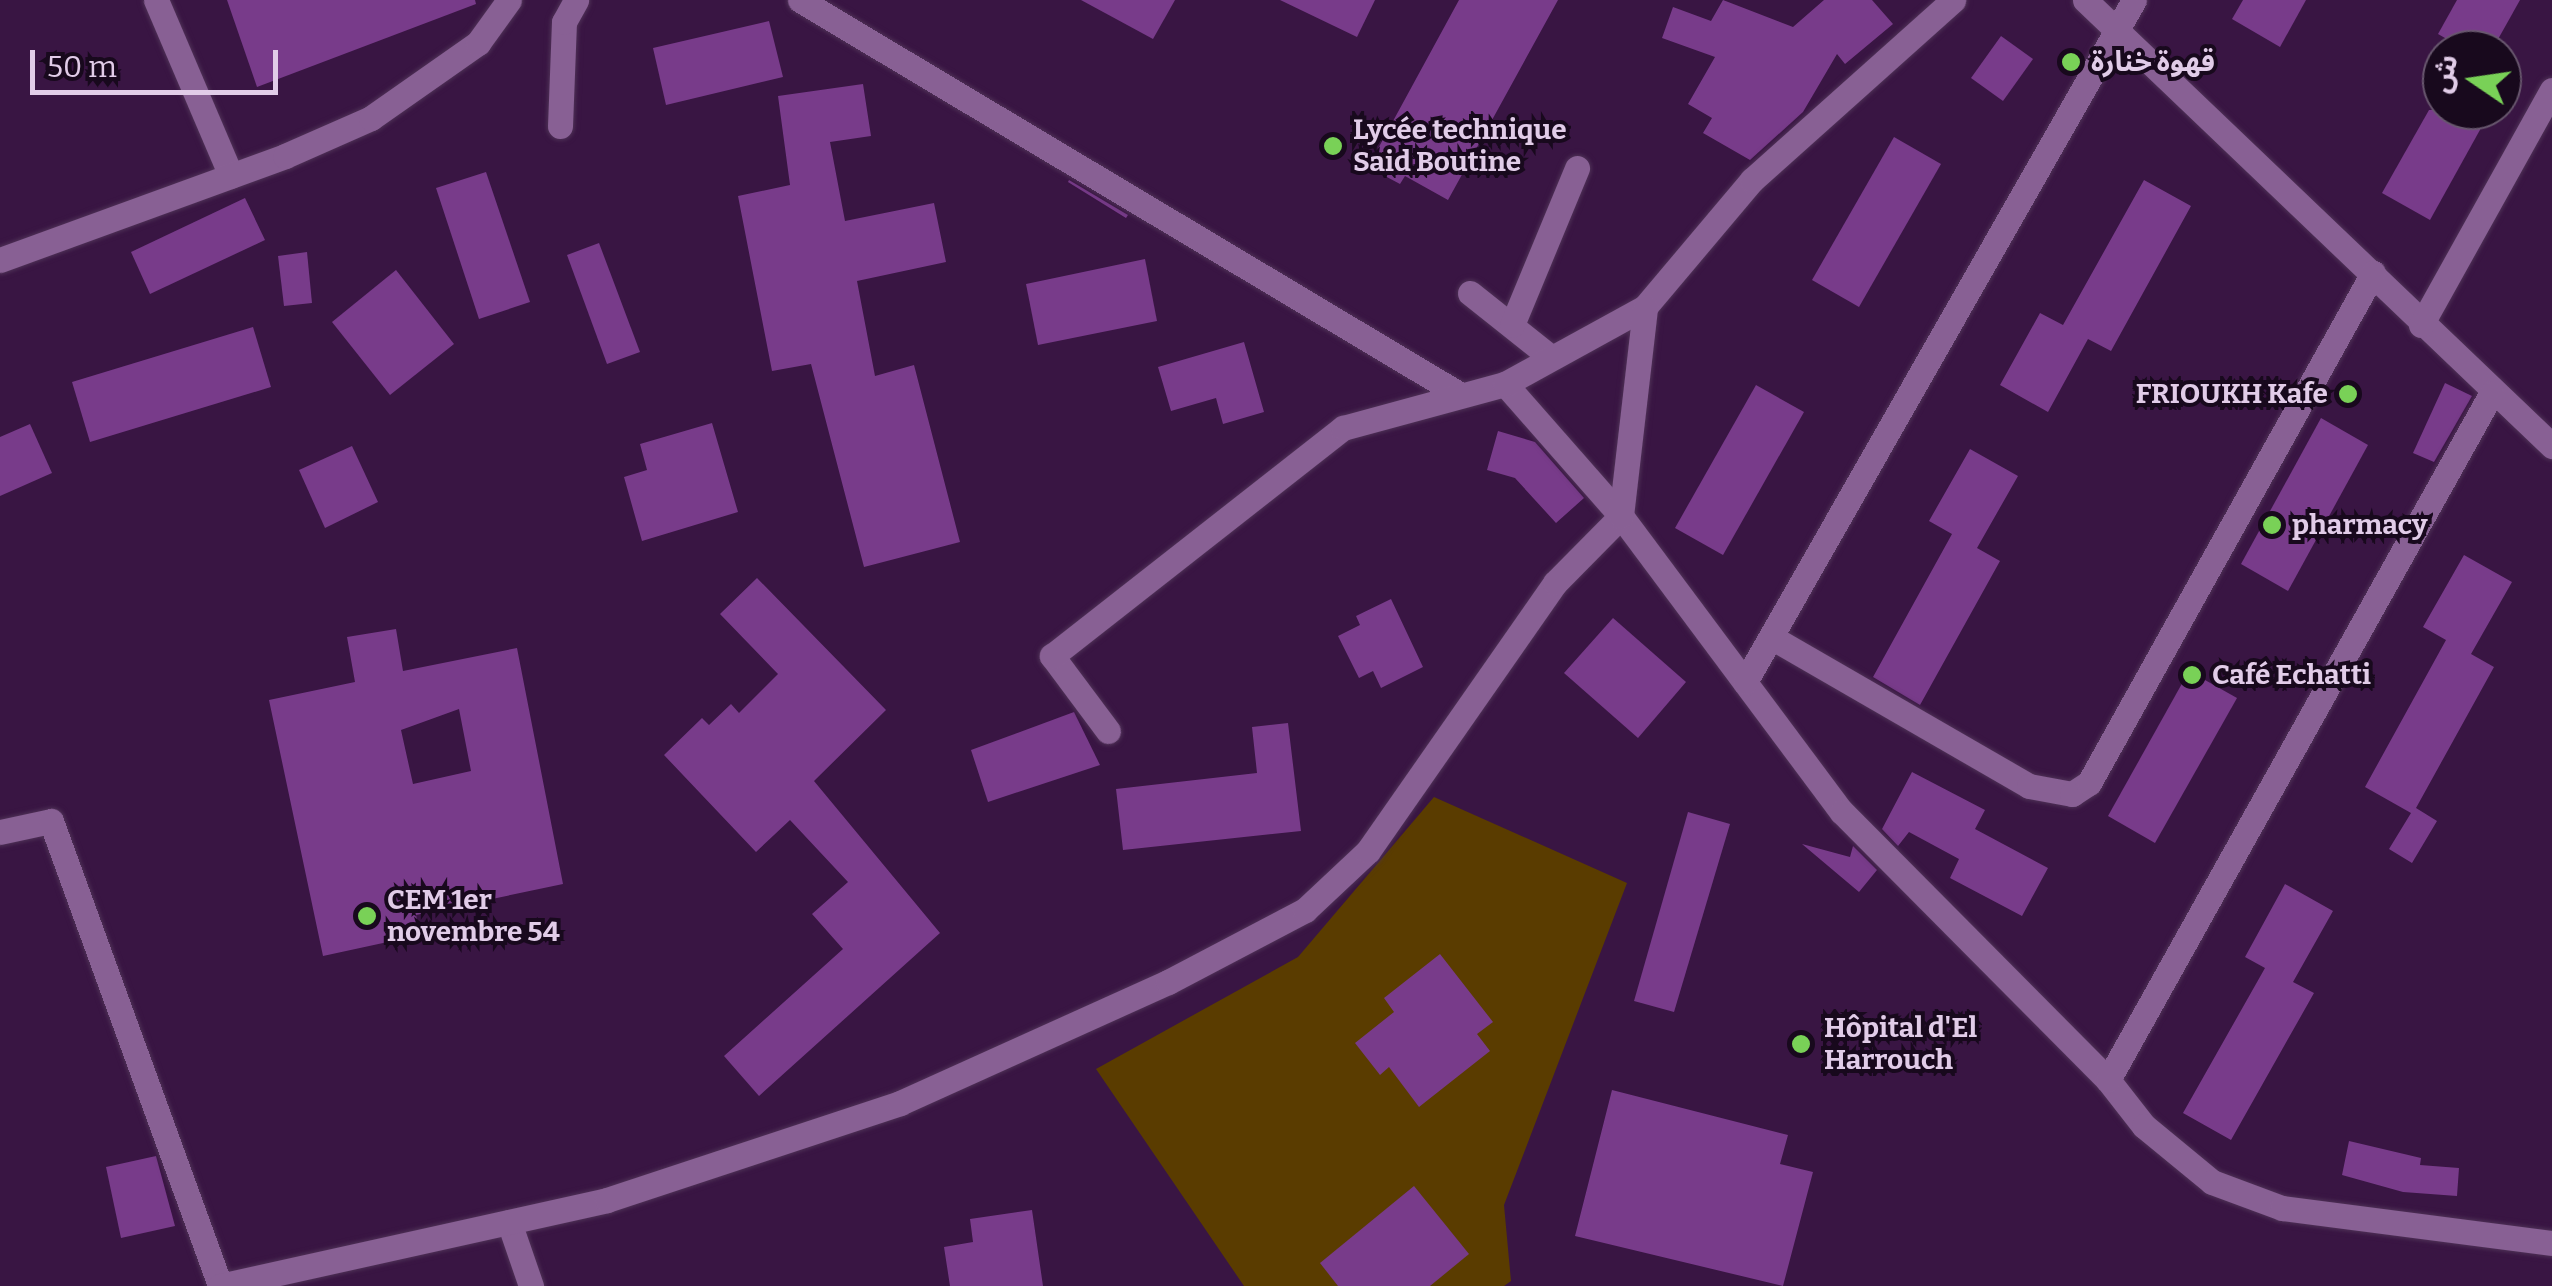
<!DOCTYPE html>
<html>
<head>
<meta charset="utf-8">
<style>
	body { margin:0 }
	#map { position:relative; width:2552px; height:1286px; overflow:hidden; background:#391543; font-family:Bitter,"Noto Sans Arabic",serif }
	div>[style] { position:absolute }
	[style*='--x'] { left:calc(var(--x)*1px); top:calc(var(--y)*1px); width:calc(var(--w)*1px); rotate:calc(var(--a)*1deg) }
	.green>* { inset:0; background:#5a3c00 }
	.building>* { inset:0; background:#783b8a }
	.roads { filter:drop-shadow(0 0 2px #4e3156) drop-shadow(0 0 2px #4e3156) }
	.street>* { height:25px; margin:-12.5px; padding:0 12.5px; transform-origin:12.5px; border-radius:12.5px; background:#886094 }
	.dots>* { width:28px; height:28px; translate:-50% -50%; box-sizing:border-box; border:5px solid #18091d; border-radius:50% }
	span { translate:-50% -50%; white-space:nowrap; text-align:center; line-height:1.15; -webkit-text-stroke:8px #18091d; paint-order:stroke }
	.poi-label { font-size:28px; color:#e1cce8; font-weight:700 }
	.left { translate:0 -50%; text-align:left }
	.right { translate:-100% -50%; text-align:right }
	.north { position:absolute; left:2422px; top:30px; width:100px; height:100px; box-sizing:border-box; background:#18091d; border:2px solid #68576e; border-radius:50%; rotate:283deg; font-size:28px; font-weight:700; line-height:40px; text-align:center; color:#e1cce8 }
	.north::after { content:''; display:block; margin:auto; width:35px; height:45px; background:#79d157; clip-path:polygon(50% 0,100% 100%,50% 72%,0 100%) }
	.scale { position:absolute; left:30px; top:50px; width:248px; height:45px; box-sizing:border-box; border:5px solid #e1cce8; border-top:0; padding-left:12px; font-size:30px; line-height:35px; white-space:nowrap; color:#e1cce8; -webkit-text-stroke:8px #18091d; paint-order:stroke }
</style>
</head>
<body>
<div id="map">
	<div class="green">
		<div style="clip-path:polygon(1434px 797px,1627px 883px,1504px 1205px,1511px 1281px,1504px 1286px,1244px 1286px,1096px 1069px,1298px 957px)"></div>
	</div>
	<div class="building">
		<div style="clip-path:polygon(227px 0,475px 0,476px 4px,257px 87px)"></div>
		<div style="clip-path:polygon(1081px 0,1175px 0,1153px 39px)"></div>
		<div style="clip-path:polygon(1280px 0,1375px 0,1357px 37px)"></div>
		<div style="clip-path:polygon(1459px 0,1558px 0,1448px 200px,1405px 176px,1400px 184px,1368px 167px)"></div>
		<div style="clip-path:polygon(1723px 0,1793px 27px,1824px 0,1872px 0,1893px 24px,1845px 64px,1837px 54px,1803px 112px,1750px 160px,1703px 133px,1712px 118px,1688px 104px,1715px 57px,1662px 38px,1673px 7px,1711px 21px)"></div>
		<div style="clip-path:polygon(2243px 0,2306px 0,2280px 47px,2232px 19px)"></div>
		<div style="clip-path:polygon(2457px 0,2520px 0,2492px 50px,2466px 50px,2438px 34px)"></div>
		<div style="clip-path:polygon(769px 21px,783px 77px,666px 105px,653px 48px)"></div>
		<div style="clip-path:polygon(2001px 36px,2033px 59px,2003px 101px,1971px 78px)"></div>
		<div style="clip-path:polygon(863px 84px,871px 136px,830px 142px,845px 221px,934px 203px,946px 262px,857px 281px,875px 376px,914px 365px,960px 542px,864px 567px,811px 364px,772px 371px,738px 196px,790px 185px,778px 96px)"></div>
		<div style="clip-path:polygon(2429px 110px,2491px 110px,2430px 220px,2382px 193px)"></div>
		<div style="clip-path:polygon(1894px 137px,1941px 164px,1859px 307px,1812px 280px)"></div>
		<div style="clip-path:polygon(486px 172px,530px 302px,479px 319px,436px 188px)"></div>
		<div style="clip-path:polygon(1069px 180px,1128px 215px,1126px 218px,1068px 182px)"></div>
		<div style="clip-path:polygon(2144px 180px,2191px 206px,2111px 351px,2088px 339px,2048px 412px,2000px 385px,2040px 313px,2063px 325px)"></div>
		<div style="clip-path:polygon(245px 198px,265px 240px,150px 294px,131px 252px)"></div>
		<div style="clip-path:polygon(599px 243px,640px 352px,607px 364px,567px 255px)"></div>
		<div style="clip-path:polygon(307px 252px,312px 303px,284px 306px,278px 256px)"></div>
		<div style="clip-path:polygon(1145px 259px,1157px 321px,1038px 345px,1026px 284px)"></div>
		<div style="clip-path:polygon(396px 270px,454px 344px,390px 395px,332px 322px)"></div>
		<div style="clip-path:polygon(253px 327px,271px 387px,90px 442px,72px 382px)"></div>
		<div style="clip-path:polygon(1244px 342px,1264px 412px,1223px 424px,1216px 398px,1171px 411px,1158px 367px)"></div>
		<div style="clip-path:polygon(2445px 383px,2472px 396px,2434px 462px,2413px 453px)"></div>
		<div style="clip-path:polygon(1756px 385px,1804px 412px,1723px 555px,1675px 528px)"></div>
		<div style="clip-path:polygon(2321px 418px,2368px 445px,2288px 591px,2241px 564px)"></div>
		<div style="clip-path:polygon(712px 423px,738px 512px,642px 541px,624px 477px,647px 470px,640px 444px)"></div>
		<div style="clip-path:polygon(30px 424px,52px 473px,0 496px,0 437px)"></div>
		<div style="clip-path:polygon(1498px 431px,1535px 442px,1584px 498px,1556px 523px,1515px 478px,1487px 470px)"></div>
		<div style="clip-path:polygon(352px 446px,378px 502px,325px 528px,299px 470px)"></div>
		<div style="clip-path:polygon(1970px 449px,2018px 476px,1977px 548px,2000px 561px,1920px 705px,1873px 677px,1952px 534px,1929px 521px)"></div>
		<div style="clip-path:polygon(2464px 555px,2512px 582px,2471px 654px,2494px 667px,2416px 808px,2437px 821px,2412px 863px,2389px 849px,2411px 813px,2365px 787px,2446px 640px,2423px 627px)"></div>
		<div style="clip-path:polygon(757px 578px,886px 710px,814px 781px,940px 933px,759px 1096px,724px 1056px,843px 949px,812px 914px,848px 882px,790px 820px,756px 852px,664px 755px,702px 718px,709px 725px,731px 704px,739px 713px,778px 674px,720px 614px)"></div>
		<div style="clip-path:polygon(1391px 599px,1423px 667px,1381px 688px,1373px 671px,1359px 678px,1338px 636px,1360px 625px,1356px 616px)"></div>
		<div style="clip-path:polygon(1613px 618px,1686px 682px,1638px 738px,1564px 673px)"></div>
		<div style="clip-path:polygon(evenodd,396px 629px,403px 671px,517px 648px,563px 884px,416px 915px,420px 935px,323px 956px,269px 700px,355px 682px,347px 637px,396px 629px,459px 709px,471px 771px,413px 784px,401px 730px,459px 709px)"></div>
		<div style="clip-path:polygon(2189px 671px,2237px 698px,2155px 843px,2108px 816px)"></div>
		<div style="clip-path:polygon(1074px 712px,1100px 765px,988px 802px,971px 750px)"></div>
		<div style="clip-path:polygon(1288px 723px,1301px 831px,1123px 850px,1116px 789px,1257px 773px,1252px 727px)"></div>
		<div style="clip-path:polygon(1912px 772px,1985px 810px,1975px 829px,2048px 868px,2022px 916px,1950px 878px,1959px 859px,1909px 832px,1898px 846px,1882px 829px)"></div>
		<div style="clip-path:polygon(1688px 812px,1730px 824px,1674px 1012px,1634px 1001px)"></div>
		<div style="clip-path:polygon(1802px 844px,1850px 857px,1853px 846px,1877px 870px,1859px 892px)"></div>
		<div style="clip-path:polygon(2285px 884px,2333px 911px,2293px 982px,2314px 993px,2231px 1140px,2183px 1113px,2265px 968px,2245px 957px)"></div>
		<div style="clip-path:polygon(1440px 954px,1493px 1022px,1477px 1034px,1490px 1051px,1419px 1107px,1389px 1067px,1380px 1075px,1355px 1043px,1394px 1012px,1384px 998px)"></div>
		<div style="clip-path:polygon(1612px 1090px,1788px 1135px,1780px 1164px,1813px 1172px,1783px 1286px,1575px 1236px)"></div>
		<div style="clip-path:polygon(2349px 1141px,2421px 1158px,2420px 1165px,2459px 1168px,2457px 1196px,2403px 1192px,2342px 1175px)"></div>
		<div style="clip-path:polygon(156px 1156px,175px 1226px,121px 1238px,106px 1167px)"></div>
		<div style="clip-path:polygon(1414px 1186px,1469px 1254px,1430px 1286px,1338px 1286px,1320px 1263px)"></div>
		<div style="clip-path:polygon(1032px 1210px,1043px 1286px,950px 1286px,944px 1247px,973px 1242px,970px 1219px)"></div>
	</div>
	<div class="roads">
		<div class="street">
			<div style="--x:156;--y:0;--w:191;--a:66.9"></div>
			<div style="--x:800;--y:0;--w:768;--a:30.87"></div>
			<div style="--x:2085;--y:0;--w:646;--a:43.68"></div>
			<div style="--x:560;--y:126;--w:104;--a:-87.8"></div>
			<div style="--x:564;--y:22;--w:25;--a:-61"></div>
			<div style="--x:0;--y:260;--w:303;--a:-20"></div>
			<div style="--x:285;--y:156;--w:94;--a:-23.8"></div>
			<div style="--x:371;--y:118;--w:131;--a:-35"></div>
			<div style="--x:478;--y:43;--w:53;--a:-54.2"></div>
			<div style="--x:1470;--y:293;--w:100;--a:38.5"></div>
			<div style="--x:1512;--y:325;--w:170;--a:-67.5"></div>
			<div style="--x:2421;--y:325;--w:269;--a:-60.9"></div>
			<div style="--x:1505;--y:384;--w:176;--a:48.7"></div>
			<div style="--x:1621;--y:516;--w:369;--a:53.3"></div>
			<div style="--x:1842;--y:812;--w:378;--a:45.2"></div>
			<div style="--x:2108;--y:1080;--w:58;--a:52"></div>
			<div style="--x:2144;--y:1126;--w:88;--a:39.5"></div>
			<div style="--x:2212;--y:1182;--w:75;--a:20.4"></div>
			<div style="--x:2282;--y:1208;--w:272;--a:7.4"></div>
			<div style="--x:1771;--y:637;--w:298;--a:30"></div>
			<div style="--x:2029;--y:786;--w:44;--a:10.5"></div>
			<div style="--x:2072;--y:794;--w:20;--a:-33"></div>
			<div style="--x:2089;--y:783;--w:584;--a:-60.89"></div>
			<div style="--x:1745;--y:682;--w:785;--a:-60.3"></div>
			<div style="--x:1108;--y:731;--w:94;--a:-126.7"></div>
			<div style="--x:1052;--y:656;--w:370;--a:-38.1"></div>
			<div style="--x:1343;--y:428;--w:168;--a:-15.2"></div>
			<div style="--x:1505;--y:384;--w:160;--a:-28.8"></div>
			<div style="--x:1645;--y:307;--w:166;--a:-49.9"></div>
			<div style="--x:1752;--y:180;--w:270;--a:-41.8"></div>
			<div style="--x:0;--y:832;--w:52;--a:-12.2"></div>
			<div style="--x:51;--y:821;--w:495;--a:70"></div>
			<div style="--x:2108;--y:1080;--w:786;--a:-60.82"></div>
			<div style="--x:509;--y:1222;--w:68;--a:71"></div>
			<div style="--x:220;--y:1286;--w:396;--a:-12.5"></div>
			<div style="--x:607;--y:1200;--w:309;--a:-18.3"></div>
			<div style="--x:900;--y:1103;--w:294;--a:-24.3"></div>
			<div style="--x:1168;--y:982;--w:155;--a:-27.7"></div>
			<div style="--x:1305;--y:910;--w:86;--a:-43.1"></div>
			<div style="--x:1368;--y:851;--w:327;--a:-55.1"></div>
			<div style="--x:1555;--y:583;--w:94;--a:-45.4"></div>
			<div style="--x:1621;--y:516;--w:210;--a:-83.4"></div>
		</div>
	</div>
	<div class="dots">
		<div style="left:2071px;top:62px;background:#79d157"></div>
		<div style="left:1333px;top:146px;background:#79d157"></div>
		<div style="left:2348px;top:394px;background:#79d157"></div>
		<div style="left:2272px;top:525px;background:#79d157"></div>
		<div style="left:2192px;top:675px;background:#79d157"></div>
		<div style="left:367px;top:916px;background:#79d157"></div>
		<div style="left:1801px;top:1044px;background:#79d157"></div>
	</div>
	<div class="poi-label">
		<span class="left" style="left:2091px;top:62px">قهوة خنارة</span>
		<span class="left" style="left:1353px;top:146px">Lycée technique<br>Said Boutine</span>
		<span class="right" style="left:2328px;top:394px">FRIOUKH Kafe</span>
		<span class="left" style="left:2292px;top:525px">pharmacy</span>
		<span class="left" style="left:2212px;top:675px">Café Echatti</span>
		<span class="left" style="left:387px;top:916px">CEM 1er<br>novembre 54</span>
		<span class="left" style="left:1824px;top:1044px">Hôpital d'El<br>Harrouch</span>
	</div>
	<div class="north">ش</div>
	<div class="scale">50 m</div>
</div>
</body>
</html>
